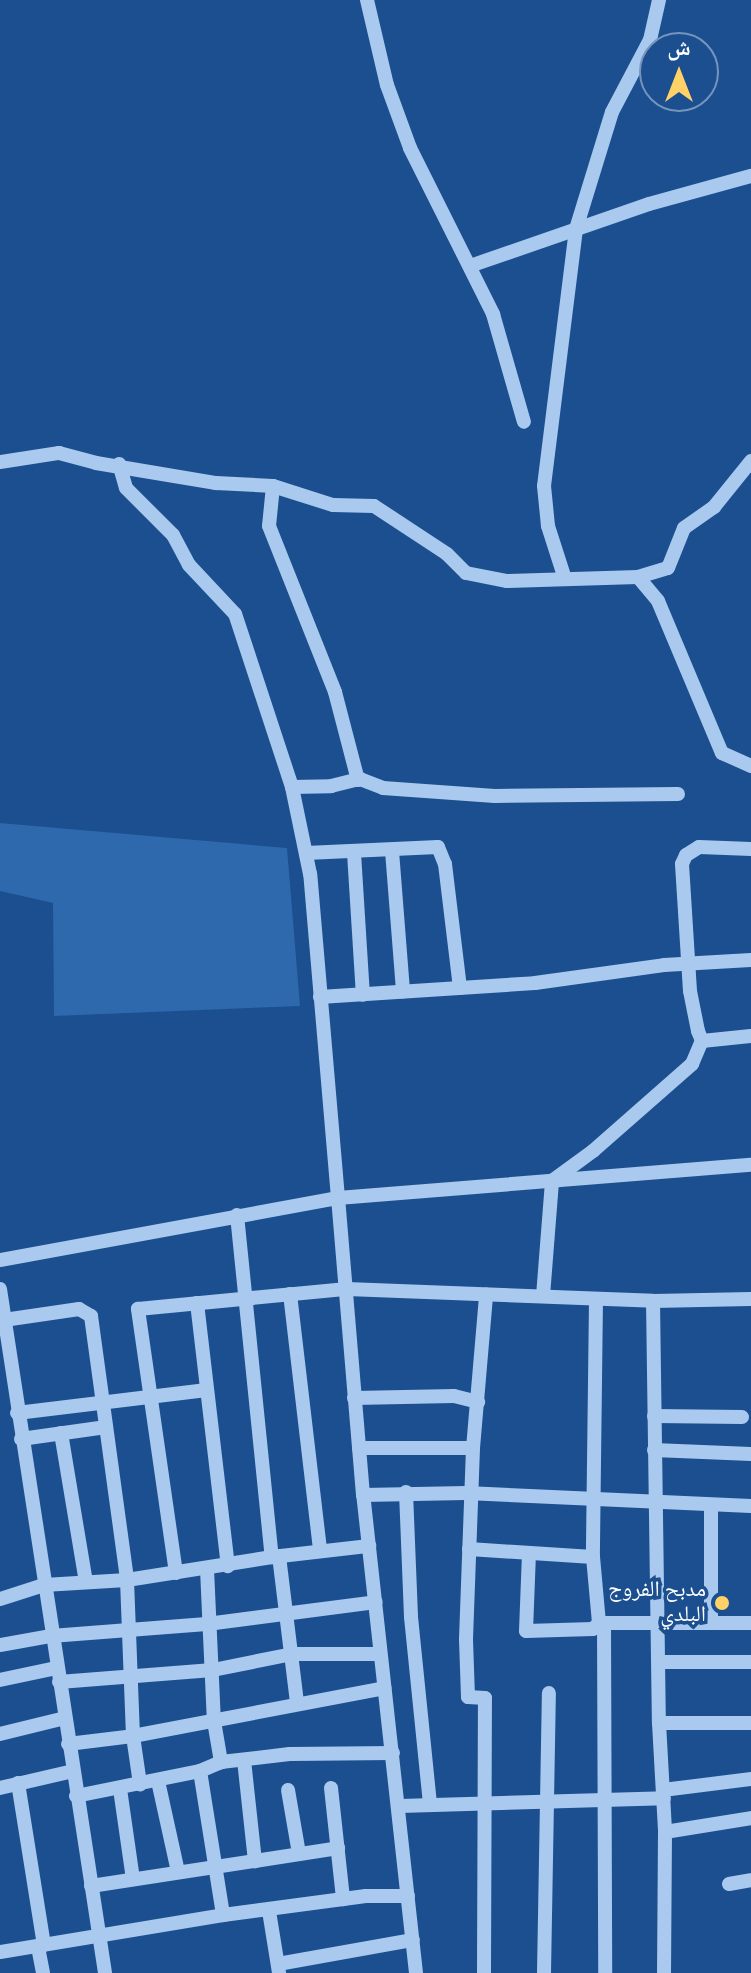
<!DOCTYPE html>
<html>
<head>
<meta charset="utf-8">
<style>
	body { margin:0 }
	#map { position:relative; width:751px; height:1973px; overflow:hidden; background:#1b4f8f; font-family:Overpass,"Noto Naskh Arabic",sans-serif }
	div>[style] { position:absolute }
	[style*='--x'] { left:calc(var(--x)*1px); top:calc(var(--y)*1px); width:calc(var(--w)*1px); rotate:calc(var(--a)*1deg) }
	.green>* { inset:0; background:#2e69ad }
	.minor>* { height:14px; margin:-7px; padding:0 7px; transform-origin:7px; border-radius:7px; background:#a9c9ee }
	.dots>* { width:22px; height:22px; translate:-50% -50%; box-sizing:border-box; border:4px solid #1b4f8f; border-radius:50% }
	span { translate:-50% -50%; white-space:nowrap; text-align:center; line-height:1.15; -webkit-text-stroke:7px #1b4f8f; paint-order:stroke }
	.poi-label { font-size:22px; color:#fff }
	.right { translate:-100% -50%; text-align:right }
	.north { position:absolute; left:639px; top:32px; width:80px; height:80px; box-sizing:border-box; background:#1b4f8f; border:2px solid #7695bc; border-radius:50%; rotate:0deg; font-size:22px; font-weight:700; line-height:32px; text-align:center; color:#fff }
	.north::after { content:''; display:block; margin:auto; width:28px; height:36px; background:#ffd166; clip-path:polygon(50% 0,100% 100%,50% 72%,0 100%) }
</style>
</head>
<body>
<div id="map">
	<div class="green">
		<div style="clip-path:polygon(0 823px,287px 848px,300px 1006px,54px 1016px,53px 903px,0 891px)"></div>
	</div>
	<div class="minor">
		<div style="--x:367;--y:0;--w:87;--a:76.8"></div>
		<div style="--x:387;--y:85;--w:67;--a:69.9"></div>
		<div style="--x:410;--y:148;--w:186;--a:63.4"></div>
		<div style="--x:493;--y:314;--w:112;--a:74"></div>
		<div style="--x:470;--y:266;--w:189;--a:-19.1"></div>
		<div style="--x:649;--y:204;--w:106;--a:-15.4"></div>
		<div style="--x:0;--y:462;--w:60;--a:-8.7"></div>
		<div style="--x:59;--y:453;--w:38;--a:15"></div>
		<div style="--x:96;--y:463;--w:122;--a:9.5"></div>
		<div style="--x:216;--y:483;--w:57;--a:3"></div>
		<div style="--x:273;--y:486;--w:63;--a:17.6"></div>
		<div style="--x:333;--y:505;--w:41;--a:1.4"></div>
		<div style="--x:374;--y:506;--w:87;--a:33.3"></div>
		<div style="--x:447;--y:554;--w:27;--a:45"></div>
		<div style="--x:466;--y:573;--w:42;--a:11"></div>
		<div style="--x:507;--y:581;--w:131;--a:-1.7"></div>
		<div style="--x:638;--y:577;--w:31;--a:-17"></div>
		<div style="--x:668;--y:568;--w:43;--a:-68.2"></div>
		<div style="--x:684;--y:528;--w:37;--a:-35"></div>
		<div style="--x:714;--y:507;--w:59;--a:-51.2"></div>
		<div style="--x:273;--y:486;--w:40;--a:95.7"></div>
		<div style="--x:269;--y:526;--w:179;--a:68.3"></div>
		<div style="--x:335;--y:692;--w:91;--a:75.4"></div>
		<div style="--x:638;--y:577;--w:31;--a:50"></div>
		<div style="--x:658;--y:601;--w:165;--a:67.2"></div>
		<div style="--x:722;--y:753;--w:32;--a:24"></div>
		<div style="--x:565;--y:579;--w:56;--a:-107.8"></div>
		<div style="--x:548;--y:526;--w:40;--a:-95.7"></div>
		<div style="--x:544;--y:486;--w:259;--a:-82.9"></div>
		<div style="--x:576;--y:229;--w:122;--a:-72.9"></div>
		<div style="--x:612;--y:112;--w:81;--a:-62.2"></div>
		<div style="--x:650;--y:40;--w:41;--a:-77.3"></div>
		<div style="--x:292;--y:787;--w:39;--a:-1"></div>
		<div style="--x:331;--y:786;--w:30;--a:-14"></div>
		<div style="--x:360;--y:779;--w:25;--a:21"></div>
		<div style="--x:383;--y:788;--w:112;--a:4.1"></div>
		<div style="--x:495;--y:796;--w:183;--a:-0.6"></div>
		<div style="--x:751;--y:849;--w:52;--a:-177.8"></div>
		<div style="--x:699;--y:847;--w:15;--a:148"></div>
		<div style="--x:686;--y:855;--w:10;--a:114"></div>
		<div style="--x:682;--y:864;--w:127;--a:86.4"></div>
		<div style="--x:690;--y:991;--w:41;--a:78.7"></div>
		<div style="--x:698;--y:1031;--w:11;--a:68"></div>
		<div style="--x:702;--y:1041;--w:49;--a:-5.8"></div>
		<div style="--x:392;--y:851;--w:141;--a:85.5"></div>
		<div style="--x:306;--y:853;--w:132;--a:-2.6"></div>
		<div style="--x:438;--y:847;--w:18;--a:68"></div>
		<div style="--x:445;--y:864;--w:125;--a:83.1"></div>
		<div style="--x:354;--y:853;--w:142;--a:86.4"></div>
		<div style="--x:320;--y:997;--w:215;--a:-3.7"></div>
		<div style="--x:535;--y:983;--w:130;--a:-7.9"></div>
		<div style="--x:664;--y:965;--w:87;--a:-3.3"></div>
		<div style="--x:237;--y:1215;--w:344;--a:84.2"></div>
		<div style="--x:0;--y:1260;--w:344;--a:-10.4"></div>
		<div style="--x:338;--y:1198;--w:325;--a:-94.9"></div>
		<div style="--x:310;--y:874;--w:89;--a:-101.7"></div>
		<div style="--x:292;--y:787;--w:182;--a:-108.2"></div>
		<div style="--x:235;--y:614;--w:67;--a:-133.2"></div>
		<div style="--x:189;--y:565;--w:34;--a:-118"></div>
		<div style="--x:173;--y:535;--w:66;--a:-135"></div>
		<div style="--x:126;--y:488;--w:25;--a:-106"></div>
		<div style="--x:0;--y:1289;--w:692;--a:81.27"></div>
		<div style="--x:290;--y:1294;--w:258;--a:83.3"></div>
		<div style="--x:543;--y:1296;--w:115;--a:-85.5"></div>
		<div style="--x:552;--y:1181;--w:51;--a:-36.2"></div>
		<div style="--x:593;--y:1151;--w:132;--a:-41.3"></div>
		<div style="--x:692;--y:1064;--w:25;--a:-67"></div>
		<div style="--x:596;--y:1299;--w:258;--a:90.7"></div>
		<div style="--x:593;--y:1557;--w:66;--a:84.8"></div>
		<div style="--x:653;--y:1301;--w:422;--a:89.2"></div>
		<div style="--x:659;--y:1723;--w:109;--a:86.8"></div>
		<div style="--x:665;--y:1832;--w:141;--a:90.4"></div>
		<div style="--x:197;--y:1303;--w:265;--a:83.3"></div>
		<div style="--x:4;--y:1320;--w:76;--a:-8.3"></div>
		<div style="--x:79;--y:1309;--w:14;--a:30"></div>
		<div style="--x:91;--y:1316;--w:266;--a:82.2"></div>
		<div style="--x:127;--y:1580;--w:156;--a:87.8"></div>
		<div style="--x:133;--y:1736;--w:49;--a:81.7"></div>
		<div style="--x:354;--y:1398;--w:100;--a:-1.1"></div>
		<div style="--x:454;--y:1396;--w:25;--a:14"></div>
		<div style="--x:17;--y:1413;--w:191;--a:-6.9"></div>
		<div style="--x:654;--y:1416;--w:88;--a:0.7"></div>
		<div style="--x:61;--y:1433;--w:151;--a:80.5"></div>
		<div style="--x:21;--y:1439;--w:86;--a:-8"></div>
		<div style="--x:359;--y:1448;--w:114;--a:0"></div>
		<div style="--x:654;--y:1450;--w:97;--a:2.4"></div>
		<div style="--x:406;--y:1492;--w:125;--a:87.7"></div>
		<div style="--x:411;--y:1617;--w:189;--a:84.2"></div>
		<div style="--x:363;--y:1495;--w:103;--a:-1.1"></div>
		<div style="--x:466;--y:1493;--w:285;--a:2.6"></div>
		<div style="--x:469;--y:1549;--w:124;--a:3.7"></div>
		<div style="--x:529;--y:1553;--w:78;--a:92.2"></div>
		<div style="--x:526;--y:1631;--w:67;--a:-1.7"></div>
		<div style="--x:593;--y:1629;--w:8;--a:-45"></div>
		<div style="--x:599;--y:1623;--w:152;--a:0"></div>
		<div style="--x:279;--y:1556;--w:148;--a:83"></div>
		<div style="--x:207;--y:1569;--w:152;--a:87.4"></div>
		<div style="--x:214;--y:1721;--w:42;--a:80.3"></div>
		<div style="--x:176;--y:1573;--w:267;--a:-98.2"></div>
		<div style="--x:138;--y:1309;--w:210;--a:-5.5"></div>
		<div style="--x:347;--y:1289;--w:306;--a:2.2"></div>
		<div style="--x:653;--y:1301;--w:98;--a:-1.2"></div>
		<div style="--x:0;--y:1599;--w:46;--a:-17.7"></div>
		<div style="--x:44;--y:1585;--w:83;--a:-3.4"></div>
		<div style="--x:127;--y:1580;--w:147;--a:-9"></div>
		<div style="--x:272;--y:1557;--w:98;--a:-6.5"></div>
		<div style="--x:604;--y:1623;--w:350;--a:89.8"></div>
		<div style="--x:711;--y:1623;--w:118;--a:-90"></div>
		<div style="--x:0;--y:1645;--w:52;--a:-10"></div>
		<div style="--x:51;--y:1636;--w:156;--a:-4.4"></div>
		<div style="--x:207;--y:1624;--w:170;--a:-7.4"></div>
		<div style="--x:659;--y:1662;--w:92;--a:0"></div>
		<div style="--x:0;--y:1680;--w:57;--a:-12.1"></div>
		<div style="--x:59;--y:1682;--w:154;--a:-4.5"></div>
		<div style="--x:213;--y:1670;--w:81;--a:-11.4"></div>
		<div style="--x:292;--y:1654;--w:88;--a:0"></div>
		<div style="--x:659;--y:1723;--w:92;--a:0"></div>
		<div style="--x:0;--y:1734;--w:67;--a:-13.8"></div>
		<div style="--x:68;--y:1744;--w:65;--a:-7"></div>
		<div style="--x:133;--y:1736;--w:256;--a:-10.8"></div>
		<div style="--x:244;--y:1760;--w:102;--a:83.8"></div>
		<div style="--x:200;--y:1771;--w:146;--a:80.9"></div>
		<div style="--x:158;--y:1781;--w:93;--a:77.6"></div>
		<div style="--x:18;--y:1783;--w:164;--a:80.9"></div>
		<div style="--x:0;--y:1788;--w:75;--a:-13.1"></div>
		<div style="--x:331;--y:1788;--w:112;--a:83.8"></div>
		<div style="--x:120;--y:1789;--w:91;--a:81.8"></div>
		<div style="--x:288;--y:1790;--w:65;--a:80.2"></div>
		<div style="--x:663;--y:1790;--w:89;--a:-7.1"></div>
		<div style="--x:76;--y:1796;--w:126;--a:-11.4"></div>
		<div style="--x:200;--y:1771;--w:23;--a:-23"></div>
		<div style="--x:221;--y:1762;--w:69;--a:-6.6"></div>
		<div style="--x:290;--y:1754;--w:103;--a:-0.6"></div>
		<div style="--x:400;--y:1806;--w:264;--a:-1.7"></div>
		<div style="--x:665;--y:1832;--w:87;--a:-9.2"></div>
		<div style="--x:729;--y:1884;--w:22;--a:-10"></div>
		<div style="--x:91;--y:1886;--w:250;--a:-8.7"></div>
		<div style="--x:269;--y:1911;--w:63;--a:80.8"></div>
		<div style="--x:38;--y:1947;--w:26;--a:79"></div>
		<div style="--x:0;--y:1952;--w:226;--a:-9.4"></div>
		<div style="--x:223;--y:1915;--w:144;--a:-7.6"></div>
		<div style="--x:366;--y:1896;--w:42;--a:0"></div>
		<div style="--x:278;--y:1964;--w:137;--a:-10.1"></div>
		<div style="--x:416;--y:1973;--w:481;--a:-96.3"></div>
		<div style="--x:363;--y:1495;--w:298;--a:-94.8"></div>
		<div style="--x:338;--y:1198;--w:414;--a:-4.6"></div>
		<div style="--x:484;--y:1973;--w:275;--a:-89.8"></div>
		<div style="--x:485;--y:1698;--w:17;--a:-177"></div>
		<div style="--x:468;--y:1697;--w:58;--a:-92"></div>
		<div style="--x:466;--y:1639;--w:191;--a:-87.9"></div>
		<div style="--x:473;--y:1448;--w:154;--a:-85.1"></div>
		<div style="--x:544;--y:1973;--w:280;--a:-89"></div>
	</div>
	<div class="dots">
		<div style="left:722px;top:1603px;background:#ffd166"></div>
	</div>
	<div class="poi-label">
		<span class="right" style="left:706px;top:1603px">مدبح الفروج<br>البلدي</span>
	</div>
	<div class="north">ش</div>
</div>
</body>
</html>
